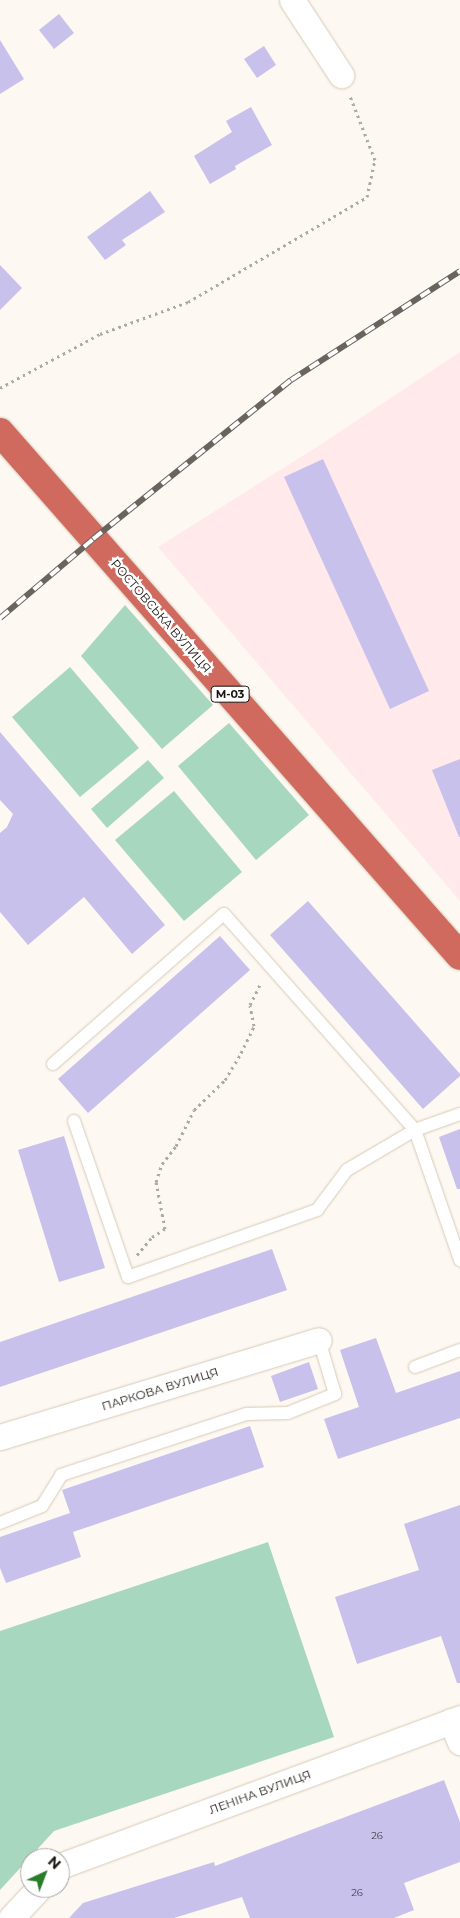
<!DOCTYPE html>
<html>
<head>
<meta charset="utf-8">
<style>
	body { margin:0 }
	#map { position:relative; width:460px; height:1918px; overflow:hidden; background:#fdf8f1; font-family:Montserrat,sans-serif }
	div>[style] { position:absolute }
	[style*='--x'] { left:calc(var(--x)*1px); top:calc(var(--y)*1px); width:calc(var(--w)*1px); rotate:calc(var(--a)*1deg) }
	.industrial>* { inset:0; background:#ffe9eb }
	.green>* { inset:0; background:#a8d7bf }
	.building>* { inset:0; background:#c8c1ec }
	.path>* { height:3px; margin-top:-1.5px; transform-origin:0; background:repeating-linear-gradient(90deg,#aeaaa3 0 2.5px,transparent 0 6.5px) }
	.roads { filter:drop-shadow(0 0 1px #d6cab9) drop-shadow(0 0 1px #d6cab9) }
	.lane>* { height:12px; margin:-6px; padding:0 6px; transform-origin:6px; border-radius:6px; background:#fff }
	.street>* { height:25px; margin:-12.5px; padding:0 12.5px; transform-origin:12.5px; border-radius:12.5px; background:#fff }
	.highway>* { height:28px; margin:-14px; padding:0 14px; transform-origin:14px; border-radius:14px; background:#d0695e }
	.rail>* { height:5.5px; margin-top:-2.75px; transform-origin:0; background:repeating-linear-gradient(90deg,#fff 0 11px,#69645e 0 22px); box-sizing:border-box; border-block:1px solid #69645e }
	span { translate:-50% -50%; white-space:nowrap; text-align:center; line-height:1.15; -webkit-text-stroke:5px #fff; paint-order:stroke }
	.number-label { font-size:10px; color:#443f46 }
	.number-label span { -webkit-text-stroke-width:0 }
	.shield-label span { padding:1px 4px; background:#fff; border:1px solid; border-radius:4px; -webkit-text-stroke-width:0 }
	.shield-label { font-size:11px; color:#18140e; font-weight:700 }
	.street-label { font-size:12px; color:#18140e }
	.north { position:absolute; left:20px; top:1848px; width:50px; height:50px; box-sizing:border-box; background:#fff; border:1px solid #a3a19f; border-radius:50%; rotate:43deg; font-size:14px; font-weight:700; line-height:20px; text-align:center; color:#18140e }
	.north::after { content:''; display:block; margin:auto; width:18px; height:22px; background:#297c28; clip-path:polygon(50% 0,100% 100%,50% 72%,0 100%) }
</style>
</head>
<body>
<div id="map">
	<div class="industrial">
		<div style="clip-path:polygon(460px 352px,460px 901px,158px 547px,320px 445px)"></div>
	</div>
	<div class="green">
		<div style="clip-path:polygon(125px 605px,213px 705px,162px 749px,81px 656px)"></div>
		<div style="clip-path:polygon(70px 667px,139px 748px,80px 797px,12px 717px)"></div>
		<div style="clip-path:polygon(229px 723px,309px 815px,256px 860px,178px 766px)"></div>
		<div style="clip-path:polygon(148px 760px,164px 778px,107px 828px,91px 809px)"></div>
		<div style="clip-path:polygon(174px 791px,242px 872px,184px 921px,115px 840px)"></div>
		<div style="clip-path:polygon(268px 1542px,334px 1737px,54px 1831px,0 1890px,0 1631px)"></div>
	</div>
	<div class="building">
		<div style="clip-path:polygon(59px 14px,74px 33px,54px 49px,39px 30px)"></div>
		<div style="clip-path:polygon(0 40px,24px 79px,0 94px)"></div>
		<div style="clip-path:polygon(264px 46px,276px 65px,257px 78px,244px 59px)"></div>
		<div style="clip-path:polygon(251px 107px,272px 145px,235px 166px,236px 169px,210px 184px,194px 156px,232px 132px,226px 121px)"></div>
		<div style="clip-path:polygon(150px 191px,165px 212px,122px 240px,126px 245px,105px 260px,87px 237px)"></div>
		<div style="clip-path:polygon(0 265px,22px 288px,0 310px)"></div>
		<div style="clip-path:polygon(323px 459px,429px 691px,390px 709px,284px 477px)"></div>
		<div style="clip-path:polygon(0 732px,165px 925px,132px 954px,84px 897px,28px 945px,0 912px,0 833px,7px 827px,13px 814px,0 800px)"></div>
		<div style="clip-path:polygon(460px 759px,460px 837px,459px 837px,432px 770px)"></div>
		<div style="clip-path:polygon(308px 901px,460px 1074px,460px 1076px,423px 1109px,270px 935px)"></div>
		<div style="clip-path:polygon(220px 936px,250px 970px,88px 1113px,58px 1079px)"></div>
		<div style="clip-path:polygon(460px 1129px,460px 1189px,457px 1189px,439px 1137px)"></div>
		<div style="clip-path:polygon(64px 1136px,105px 1268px,59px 1282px,18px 1150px)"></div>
		<div style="clip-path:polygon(272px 1249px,287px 1290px,0 1387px,0 1342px)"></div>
		<div style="clip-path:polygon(376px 1338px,396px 1393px,460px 1371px,460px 1418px,338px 1459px,324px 1419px,359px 1407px,340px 1350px)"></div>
		<div style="clip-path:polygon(309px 1362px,318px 1389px,280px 1402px,271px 1376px)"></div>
		<div style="clip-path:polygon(250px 1426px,264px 1467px,73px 1532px,81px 1557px,6px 1583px,0 1568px,0 1537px,70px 1513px,62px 1490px)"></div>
		<div style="clip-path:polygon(460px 1505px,460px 1683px,457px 1683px,441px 1636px,357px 1664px,335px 1597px,419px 1570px,404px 1524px)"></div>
		<div style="clip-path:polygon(444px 1780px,460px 1822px,460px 1862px,404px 1883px,414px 1910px,394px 1918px,250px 1918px,242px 1897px,174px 1918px,69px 1918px,83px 1903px,214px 1862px,215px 1866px)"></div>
	</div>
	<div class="path">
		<div style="--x:0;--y:388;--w:114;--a:-28.4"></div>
		<div style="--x:100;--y:334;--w:94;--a:-20"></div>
		<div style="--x:188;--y:302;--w:208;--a:-30.4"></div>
		<div style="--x:367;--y:197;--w:38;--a:-78"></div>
		<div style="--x:375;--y:160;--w:69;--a:-111.3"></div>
		<div style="--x:137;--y:1255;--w:23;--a:-50"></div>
		<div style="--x:152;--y:1237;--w:15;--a:-32"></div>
		<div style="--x:165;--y:1229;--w:48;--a:-100.8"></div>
		<div style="--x:156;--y:1182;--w:19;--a:-72"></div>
		<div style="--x:162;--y:1164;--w:23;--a:-52"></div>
		<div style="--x:176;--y:1146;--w:40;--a:-63.4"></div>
		<div style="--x:194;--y:1110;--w:43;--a:-44.1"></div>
		<div style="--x:225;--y:1080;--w:31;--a:-59"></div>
		<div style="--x:241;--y:1053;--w:30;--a:-64"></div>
		<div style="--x:254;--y:1026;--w:21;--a:-101"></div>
		<div style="--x:250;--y:1005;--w:25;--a:-64"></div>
	</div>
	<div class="roads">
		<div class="lane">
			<div style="--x:53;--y:1064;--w:227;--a:-41.3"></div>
			<div style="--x:224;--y:914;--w:288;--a:48.5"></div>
			<div style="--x:415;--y:1130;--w:48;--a:-19.6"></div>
			<div style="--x:74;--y:1121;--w:165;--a:70.9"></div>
			<div style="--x:128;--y:1277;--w:201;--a:-19.5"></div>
			<div style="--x:317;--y:1210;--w:50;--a:-53.1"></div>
			<div style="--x:347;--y:1170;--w:79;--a:-30.5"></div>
			<div style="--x:415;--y:1130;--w:138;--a:70.9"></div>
			<div style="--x:415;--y:1367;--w:48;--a:-20.7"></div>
			<div style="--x:0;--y:1523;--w:45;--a:-22"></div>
			<div style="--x:42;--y:1506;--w:36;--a:-58"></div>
			<div style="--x:61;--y:1475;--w:196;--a:-18.2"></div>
			<div style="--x:247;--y:1414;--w:41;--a:-1.4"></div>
			<div style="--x:288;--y:1413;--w:51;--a:-22"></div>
			<div style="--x:335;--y:1394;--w:56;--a:-106.5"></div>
		</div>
		<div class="street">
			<div style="--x:292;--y:0;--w:90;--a:56.8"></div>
			<div style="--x:0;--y:1437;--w:333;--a:-16.9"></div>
			<div style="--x:451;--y:1721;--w:23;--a:67"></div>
			<div style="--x:60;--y:1866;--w:427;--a:-20.3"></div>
			<div style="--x:11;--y:1918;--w:41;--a:-47"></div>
		</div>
		<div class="highway">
			<div style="--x:0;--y:432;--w:697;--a:48.72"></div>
		</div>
	</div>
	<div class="rail">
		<div style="--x:0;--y:618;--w:122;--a:-40.3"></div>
		<div style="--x:93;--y:539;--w:254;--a:-38.8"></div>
		<div style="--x:291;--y:380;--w:201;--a:-32.8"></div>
	</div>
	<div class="number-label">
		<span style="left:377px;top:1836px">26</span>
		<span style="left:357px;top:1893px">26</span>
	</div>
	<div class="shield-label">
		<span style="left:230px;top:694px">М-03</span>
	</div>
	<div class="street-label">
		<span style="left:161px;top:616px;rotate:49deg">РОСТОВСЬКА ВУЛИЦЯ</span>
		<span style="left:160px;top:1389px;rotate:-17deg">ПАРКОВА ВУЛИЦЯ</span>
		<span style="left:260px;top:1792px;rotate:-20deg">ЛЕНІНА ВУЛИЦЯ</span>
	</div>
	<div class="north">N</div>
</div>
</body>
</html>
